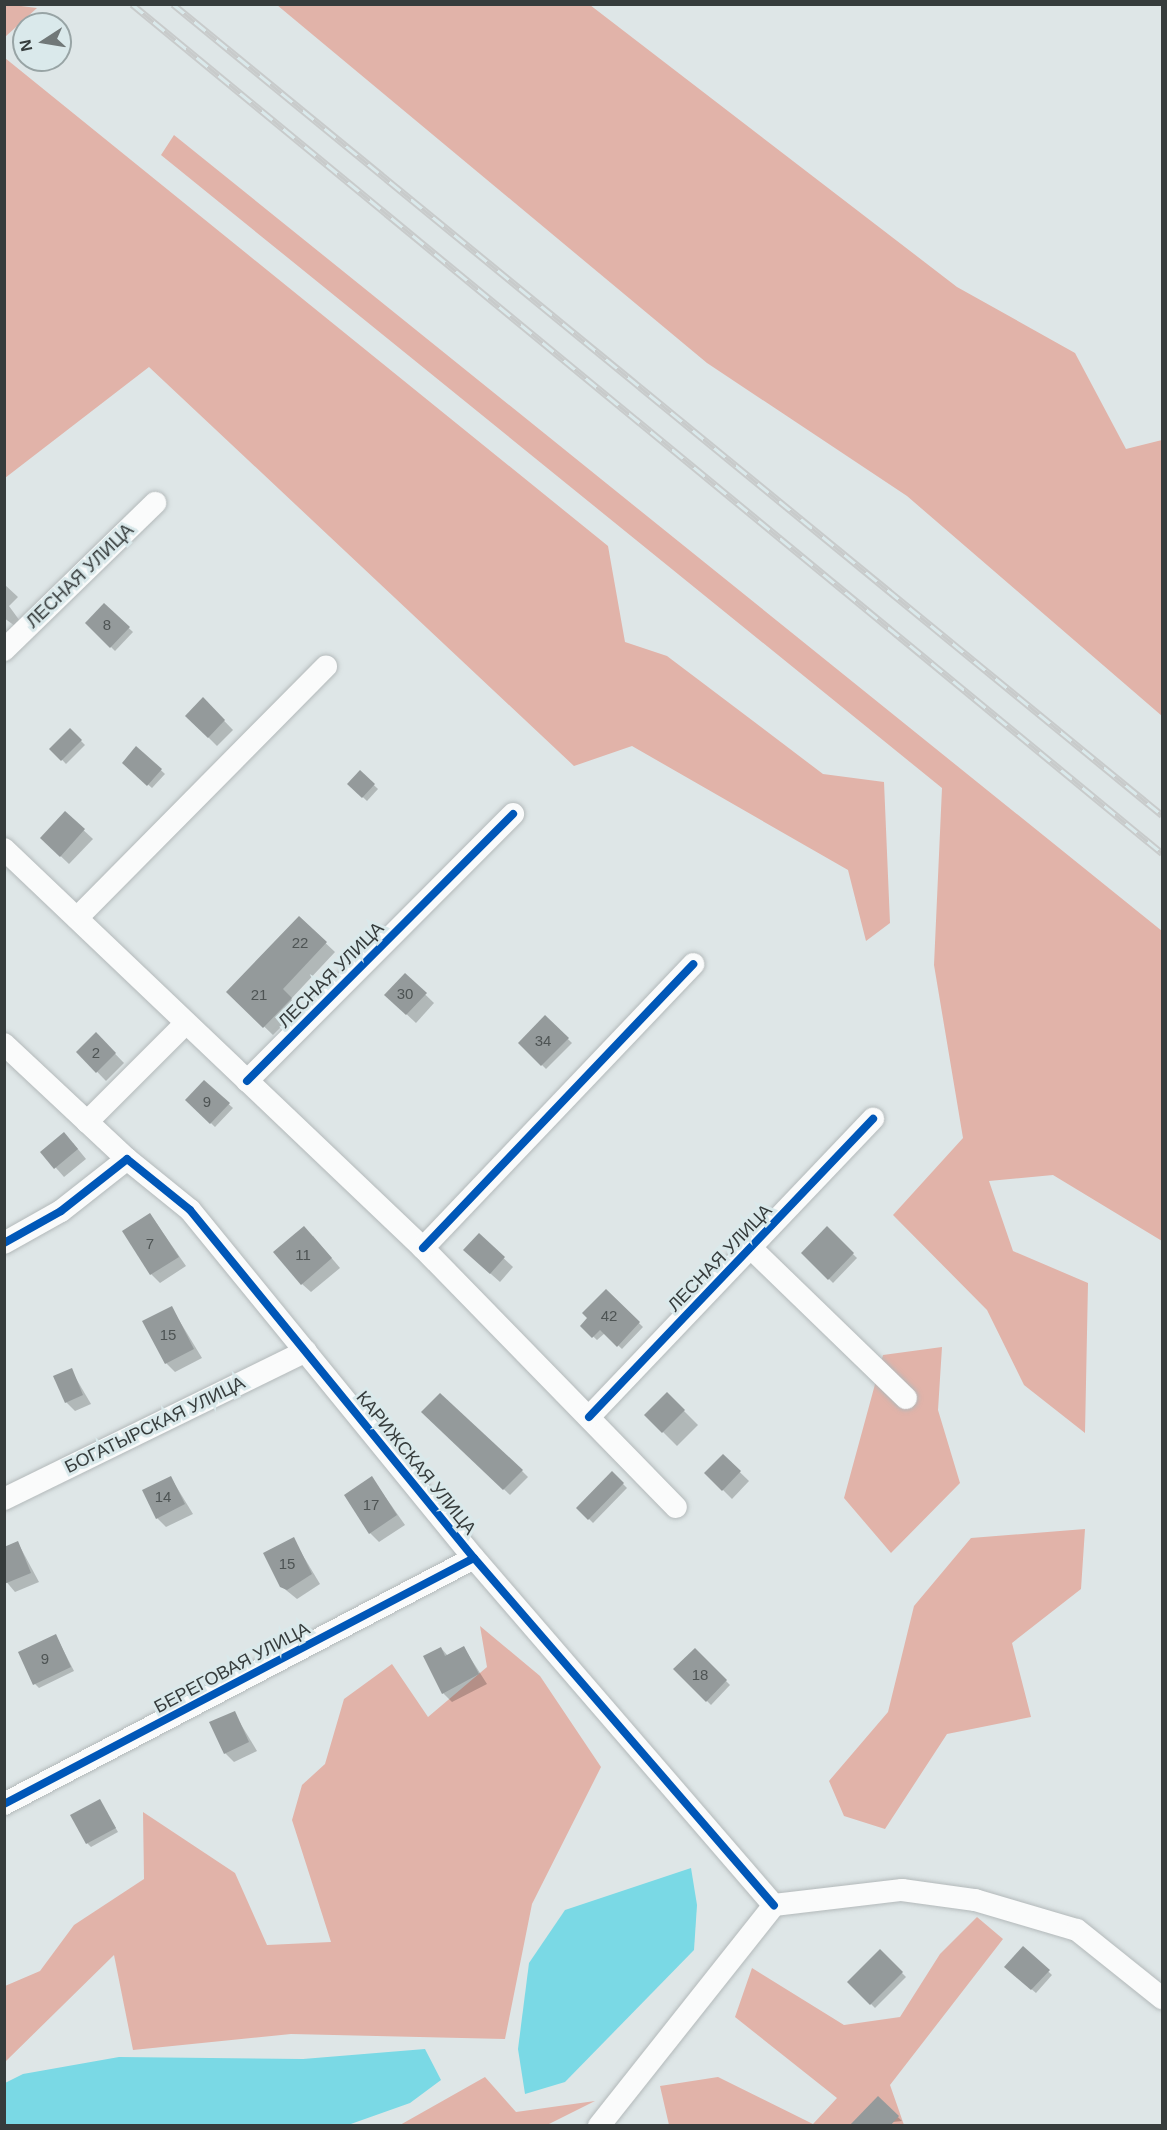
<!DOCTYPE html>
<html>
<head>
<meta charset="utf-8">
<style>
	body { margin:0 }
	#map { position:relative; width:1167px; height:2130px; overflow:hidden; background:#dee6e7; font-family:Arial,sans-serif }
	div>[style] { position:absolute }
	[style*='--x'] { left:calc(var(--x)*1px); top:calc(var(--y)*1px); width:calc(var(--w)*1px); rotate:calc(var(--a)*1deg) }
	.forest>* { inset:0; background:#e1b3a9 }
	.water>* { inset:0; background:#7ad9e5 }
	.shadow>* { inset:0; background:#0003 }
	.building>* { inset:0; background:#949a9b }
	.roads { filter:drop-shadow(0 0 2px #b3b9ba) drop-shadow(0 0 2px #b3b9ba) }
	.minor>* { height:22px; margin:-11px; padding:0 11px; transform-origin:11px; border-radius:11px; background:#fafbfb }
	.rail>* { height:7px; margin-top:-3.5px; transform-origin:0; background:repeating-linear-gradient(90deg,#dae9eb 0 14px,#c8cbcb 0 28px); box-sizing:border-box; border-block:2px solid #c8cbcb }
	.cycleway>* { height:8px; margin:-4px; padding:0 4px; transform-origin:4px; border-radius:4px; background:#0057b8 }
	span { translate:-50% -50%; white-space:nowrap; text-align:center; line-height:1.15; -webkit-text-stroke:6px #dae9eb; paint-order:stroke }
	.number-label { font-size:15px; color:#4e5454 }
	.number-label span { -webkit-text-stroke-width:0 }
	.street-label { font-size:18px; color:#363c3c }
	.frame { position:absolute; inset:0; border:6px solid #363c3c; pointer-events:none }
	.north { position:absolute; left:12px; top:12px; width:60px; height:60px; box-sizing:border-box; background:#dae9eb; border:2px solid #98a4a5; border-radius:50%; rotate:258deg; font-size:16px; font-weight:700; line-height:24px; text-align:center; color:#363c3c }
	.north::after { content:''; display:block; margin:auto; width:21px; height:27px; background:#717878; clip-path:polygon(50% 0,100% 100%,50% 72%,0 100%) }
</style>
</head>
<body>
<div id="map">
	<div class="forest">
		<div style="clip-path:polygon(5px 4px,37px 8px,5px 37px,4px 5px)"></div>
		<div style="clip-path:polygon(277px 5px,590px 5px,957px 287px,1075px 353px,1126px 449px,1162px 440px,1162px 716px,907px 496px,707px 363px)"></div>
		<div style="clip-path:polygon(5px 58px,608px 546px,625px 642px,667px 656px,823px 774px,884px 782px,890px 923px,866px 941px,848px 870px,632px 746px,574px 766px,149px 367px,5px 478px)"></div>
		<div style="clip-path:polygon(174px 135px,1162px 931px,1162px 1241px,1053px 1175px,989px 1181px,1013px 1251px,1088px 1283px,1085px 1433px,1024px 1385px,987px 1310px,893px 1215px,963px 1138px,934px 965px,942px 788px,161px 155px)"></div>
		<div style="clip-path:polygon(942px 1347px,938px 1410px,960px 1483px,891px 1553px,844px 1498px,883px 1355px)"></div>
		<div style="clip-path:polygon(1085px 1529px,1081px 1589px,1012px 1643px,1031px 1717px,947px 1734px,885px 1829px,844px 1816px,829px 1781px,888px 1712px,914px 1606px,971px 1538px)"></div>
		<div style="clip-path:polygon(480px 1626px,540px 1676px,601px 1767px,532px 1904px,505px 2039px,291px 2034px,133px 2050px,114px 1955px,5px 2062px,5px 1986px,40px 1971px,74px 1925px,144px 1879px,143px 1812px,235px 1873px,267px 1945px,331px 1942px,292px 1820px,302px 1785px,325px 1764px,344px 1699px,392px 1664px,428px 1717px,487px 1667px)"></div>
		<div style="clip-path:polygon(977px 1917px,1003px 1939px,890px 2085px,904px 2125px,669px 2125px,660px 2086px,718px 2077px,813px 2124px,837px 2098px,735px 2017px,752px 1968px,844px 2025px,900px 2017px,940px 1954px)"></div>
		<div style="clip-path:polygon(485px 2077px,516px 2112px,595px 2101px,547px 2125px,400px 2125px)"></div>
	</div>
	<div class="water">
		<div style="clip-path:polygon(691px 1868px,697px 1905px,694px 1950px,565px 2082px,525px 2094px,518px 2049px,529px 1963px,565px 1910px)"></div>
		<div style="clip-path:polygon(425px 2049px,441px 2080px,410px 2103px,348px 2125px,5px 2125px,5px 2083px,23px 2074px,119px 2057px,303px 2059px)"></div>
	</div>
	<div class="shadow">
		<div style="clip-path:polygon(4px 584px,18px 597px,9px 606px,25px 628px,22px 631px,4px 618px)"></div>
		<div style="clip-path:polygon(104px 605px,133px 632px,115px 651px,87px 623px)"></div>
		<div style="clip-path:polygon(203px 699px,233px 730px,217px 746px,187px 716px)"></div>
		<div style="clip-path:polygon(70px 730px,85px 745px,66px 764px,52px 749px)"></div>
		<div style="clip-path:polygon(137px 748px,165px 774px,152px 788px,124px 763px)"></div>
		<div style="clip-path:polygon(360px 772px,378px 789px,367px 801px,349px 784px)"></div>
		<div style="clip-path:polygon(65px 813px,93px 839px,69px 864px,51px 847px)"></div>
		<div style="clip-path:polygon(299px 918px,335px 952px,291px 999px,300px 1008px,273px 1035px,228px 992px)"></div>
		<div style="clip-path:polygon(405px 975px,434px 1003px,416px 1023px,386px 995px)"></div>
		<div style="clip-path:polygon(545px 1017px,572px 1043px,546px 1069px,520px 1043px)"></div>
		<div style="clip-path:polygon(96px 1034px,124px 1063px,106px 1081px,78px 1052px)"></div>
		<div style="clip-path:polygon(204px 1082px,233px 1108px,215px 1127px,187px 1100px)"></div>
		<div style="clip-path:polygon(73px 1143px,86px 1159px,64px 1177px,42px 1152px)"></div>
		<div style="clip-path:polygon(150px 1214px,186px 1266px,160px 1283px,151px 1274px)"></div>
		<div style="clip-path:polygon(827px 1229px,857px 1258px,833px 1283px,803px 1253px)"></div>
		<div style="clip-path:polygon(479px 1235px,513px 1267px,500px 1282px,474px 1259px)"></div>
		<div style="clip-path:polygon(313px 1236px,340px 1268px,311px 1292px,302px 1284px)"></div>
		<div style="clip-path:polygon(606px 1291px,643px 1327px,622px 1349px,605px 1333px,597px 1340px,582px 1326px)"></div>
		<div style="clip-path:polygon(171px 1307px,202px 1358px,175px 1372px,166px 1363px)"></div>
		<div style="clip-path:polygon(71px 1370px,91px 1404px,75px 1411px,66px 1402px)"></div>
		<div style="clip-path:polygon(667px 1394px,698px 1425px,677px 1446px,646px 1415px)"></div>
		<div style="clip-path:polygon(423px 1412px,522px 1471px,528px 1477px,510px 1495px)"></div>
		<div style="clip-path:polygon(723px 1456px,749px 1481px,732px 1499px,706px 1473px)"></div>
		<div style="clip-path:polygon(612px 1473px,627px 1488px,593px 1523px,578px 1508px)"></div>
		<div style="clip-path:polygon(171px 1478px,193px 1514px,166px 1527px,157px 1518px)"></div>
		<div style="clip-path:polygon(372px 1478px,405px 1525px,379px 1542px,370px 1533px)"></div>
		<div style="clip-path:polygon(293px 1539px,320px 1584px,297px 1599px,281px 1586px)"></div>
		<div style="clip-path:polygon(18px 1543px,39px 1582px,15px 1592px,4px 1579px)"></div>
		<div style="clip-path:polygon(56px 1636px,74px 1671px,39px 1688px,35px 1684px)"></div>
		<div style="clip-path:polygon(441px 1648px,448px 1656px,464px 1648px,487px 1684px,452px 1702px,443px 1693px)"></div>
		<div style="clip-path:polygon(695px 1650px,730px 1685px,711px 1705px,675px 1669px)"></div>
		<div style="clip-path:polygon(234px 1713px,257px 1751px,234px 1762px,225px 1753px)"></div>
		<div style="clip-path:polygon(99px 1800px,118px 1832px,91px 1847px,87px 1843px)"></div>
		<div style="clip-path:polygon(1023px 1948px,1052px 1975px,1036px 1993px,1010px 1971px)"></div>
		<div style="clip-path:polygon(880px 1951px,906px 1977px,875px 2008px,849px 1982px)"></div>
		<div style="clip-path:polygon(878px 2098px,902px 2121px,855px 2126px)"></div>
	</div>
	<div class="building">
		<div style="clip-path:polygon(104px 603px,130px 627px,110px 648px,85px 623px)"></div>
		<div style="clip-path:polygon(203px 697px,225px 720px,208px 738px,185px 716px)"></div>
		<div style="clip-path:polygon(70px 728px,82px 740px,61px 761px,49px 749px)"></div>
		<div style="clip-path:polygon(136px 746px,162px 769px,147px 786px,122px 763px)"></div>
		<div style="clip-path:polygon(360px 770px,375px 784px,362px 798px,347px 784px)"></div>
		<div style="clip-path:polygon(65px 811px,85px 829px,60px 857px,40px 838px)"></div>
		<div style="clip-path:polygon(299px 916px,327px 942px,283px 989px,292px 998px,263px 1028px,226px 992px)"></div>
		<div style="clip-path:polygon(405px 973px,427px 993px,406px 1015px,384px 995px)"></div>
		<div style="clip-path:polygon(545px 1015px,569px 1038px,541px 1066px,518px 1043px)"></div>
		<div style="clip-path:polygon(96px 1032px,116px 1053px,96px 1073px,76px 1052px)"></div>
		<div style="clip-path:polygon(204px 1080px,230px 1103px,210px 1124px,185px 1100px)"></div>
		<div style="clip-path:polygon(64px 1132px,78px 1149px,54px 1169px,40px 1152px)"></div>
		<div style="clip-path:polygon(150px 1213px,179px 1257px,150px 1275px,122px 1231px)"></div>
		<div style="clip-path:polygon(304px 1226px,332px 1258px,301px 1285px,273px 1252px)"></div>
		<div style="clip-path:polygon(827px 1226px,854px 1253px,828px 1280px,801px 1253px)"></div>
		<div style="clip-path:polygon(479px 1233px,505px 1257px,490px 1274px,463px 1250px)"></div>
		<div style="clip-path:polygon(606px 1289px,640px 1322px,617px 1347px,600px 1330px,592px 1338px,580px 1326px,587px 1318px,582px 1313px)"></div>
		<div style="clip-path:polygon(172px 1306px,194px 1349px,165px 1364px,142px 1321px)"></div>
		<div style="clip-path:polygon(72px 1368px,83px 1395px,65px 1403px,53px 1376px)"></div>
		<div style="clip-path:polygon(667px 1392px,685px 1410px,662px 1433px,644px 1415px)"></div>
		<div style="clip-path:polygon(440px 1393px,523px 1470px,503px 1490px,421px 1412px)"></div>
		<div style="clip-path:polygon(723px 1454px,741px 1471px,722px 1491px,704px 1473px)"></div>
		<div style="clip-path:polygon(612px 1471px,624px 1483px,588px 1520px,576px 1508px)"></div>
		<div style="clip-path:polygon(171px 1476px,185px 1504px,156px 1519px,142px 1490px)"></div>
		<div style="clip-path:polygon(372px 1476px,397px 1515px,369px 1534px,344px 1495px)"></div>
		<div style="clip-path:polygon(294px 1537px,312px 1574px,287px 1590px,280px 1587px,263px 1553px)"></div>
		<div style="clip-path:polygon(18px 1541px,31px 1573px,4px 1584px,4px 1547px)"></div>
		<div style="clip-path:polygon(56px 1634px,71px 1667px,33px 1685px,18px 1652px)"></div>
		<div style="clip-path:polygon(464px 1646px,479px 1674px,442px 1694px,423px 1656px,441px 1647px,445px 1656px)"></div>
		<div style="clip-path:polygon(695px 1648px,727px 1680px,706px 1702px,673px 1669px)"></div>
		<div style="clip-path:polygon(235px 1711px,249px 1742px,224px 1754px,209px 1722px)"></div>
		<div style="clip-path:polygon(100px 1799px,116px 1828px,86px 1844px,70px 1815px)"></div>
		<div style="clip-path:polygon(1023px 1946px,1050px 1970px,1031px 1990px,1004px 1967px)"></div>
		<div style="clip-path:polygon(880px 1949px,903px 1972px,870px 2005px,847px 1982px)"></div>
		<div style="clip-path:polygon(878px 2096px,899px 2116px,890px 2126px,849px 2126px)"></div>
	</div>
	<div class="roads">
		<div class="minor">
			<div style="--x:4;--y:650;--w:211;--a:-44.2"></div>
			<div style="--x:4;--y:849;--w:579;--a:43.6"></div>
			<div style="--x:423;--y:1248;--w:362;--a:45.7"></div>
			<div style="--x:77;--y:918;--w:354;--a:-45.3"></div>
			<div style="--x:4;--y:1044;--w:168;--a:43.1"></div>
			<div style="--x:247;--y:1081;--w:377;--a:-45.1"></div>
			<div style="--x:87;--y:1122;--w:140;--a:-45"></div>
			<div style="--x:4;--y:1243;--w:65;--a:-29.3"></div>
			<div style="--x:61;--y:1211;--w:84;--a:-38.2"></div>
			<div style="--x:127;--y:1159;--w:81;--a:39"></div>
			<div style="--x:190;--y:1210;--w:449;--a:50.8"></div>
			<div style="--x:474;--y:1558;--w:459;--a:49.2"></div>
			<div style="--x:750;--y:1247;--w:217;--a:44.1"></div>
			<div style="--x:423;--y:1248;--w:392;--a:-46.4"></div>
			<div style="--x:589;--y:1417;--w:412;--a:-46.4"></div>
			<div style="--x:4;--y:1499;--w:336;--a:-26.1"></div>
			<div style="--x:4;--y:1804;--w:530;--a:-27.63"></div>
			<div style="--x:599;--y:2126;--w:282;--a:-51.6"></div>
			<div style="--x:774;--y:1905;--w:129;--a:-6.7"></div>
			<div style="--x:902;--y:1890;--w:74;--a:7.8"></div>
			<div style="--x:975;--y:1900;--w:106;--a:16.4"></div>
			<div style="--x:1077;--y:1930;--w:109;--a:38.7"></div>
		</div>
	</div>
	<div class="rail">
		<div style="--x:132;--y:4;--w:1335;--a:39.5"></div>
		<div style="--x:173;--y:4;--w:1279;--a:39.35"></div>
	</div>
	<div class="cycleway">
		<div style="--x:247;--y:1081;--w:377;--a:-45.1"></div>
		<div style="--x:4;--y:1243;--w:65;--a:-29.3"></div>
		<div style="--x:61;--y:1211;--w:84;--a:-38.2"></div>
		<div style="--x:127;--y:1159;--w:81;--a:39"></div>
		<div style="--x:190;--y:1210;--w:449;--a:50.8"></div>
		<div style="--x:474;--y:1558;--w:459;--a:49.2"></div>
		<div style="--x:423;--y:1248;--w:392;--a:-46.4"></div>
		<div style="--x:589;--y:1417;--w:412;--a:-46.4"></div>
		<div style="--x:4;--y:1804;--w:530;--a:-27.63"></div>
	</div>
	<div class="number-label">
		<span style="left:107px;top:625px">8</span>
		<span style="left:300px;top:943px">22</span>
		<span style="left:405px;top:994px">30</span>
		<span style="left:259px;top:995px">21</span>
		<span style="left:543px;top:1041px">34</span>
		<span style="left:96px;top:1053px">2</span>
		<span style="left:207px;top:1102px">9</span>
		<span style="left:150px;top:1244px">7</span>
		<span style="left:303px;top:1255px">11</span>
		<span style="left:609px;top:1316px">42</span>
		<span style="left:168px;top:1335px">15</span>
		<span style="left:163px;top:1497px">14</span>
		<span style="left:371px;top:1505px">17</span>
		<span style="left:287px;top:1564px">15</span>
		<span style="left:45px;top:1659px">9</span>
		<span style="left:700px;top:1675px">18</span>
	</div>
	<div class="street-label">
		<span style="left:80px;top:576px;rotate:-44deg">ЛЕСНАЯ УЛИЦА</span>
		<span style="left:331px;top:975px;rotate:-45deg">ЛЕСНАЯ УЛИЦА</span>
		<span style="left:720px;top:1258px;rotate:-46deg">ЛЕСНАЯ УЛИЦА</span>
		<span style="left:155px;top:1425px;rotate:-26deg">БОГАТЫРСКАЯ УЛИЦА</span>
		<span style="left:416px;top:1463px;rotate:51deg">КАРИЖСКАЯ УЛИЦА</span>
		<span style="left:232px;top:1668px;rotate:-28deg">БЕРЕГОВАЯ УЛИЦА</span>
	</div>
	<div class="frame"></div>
	<div class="north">N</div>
</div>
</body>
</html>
